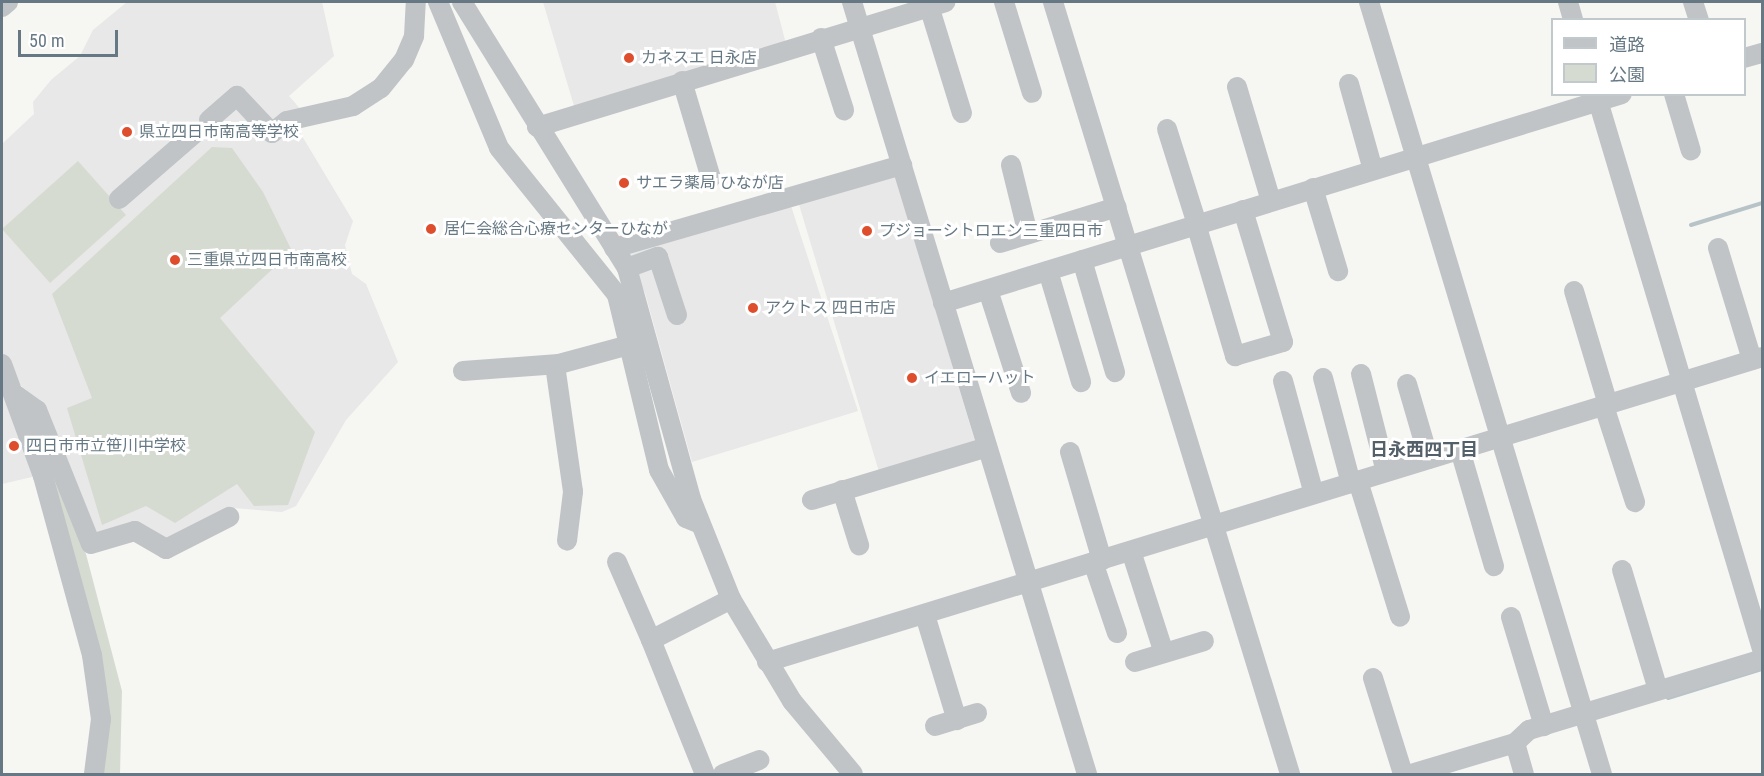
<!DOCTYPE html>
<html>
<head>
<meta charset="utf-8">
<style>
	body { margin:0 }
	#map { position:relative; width:1764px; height:776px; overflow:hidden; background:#f6f6f3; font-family:"Roboto Condensed","Noto Sans JP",sans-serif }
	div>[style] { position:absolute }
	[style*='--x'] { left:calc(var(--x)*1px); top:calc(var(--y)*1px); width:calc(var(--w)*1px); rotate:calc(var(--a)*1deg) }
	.built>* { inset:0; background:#e7e8e7 }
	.green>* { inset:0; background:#d6dbd2 }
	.stream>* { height:4px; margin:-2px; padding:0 2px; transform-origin:2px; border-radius:2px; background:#b7c3c7 }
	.minor>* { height:20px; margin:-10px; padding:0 10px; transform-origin:10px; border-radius:10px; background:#c0c4c7 }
	.dots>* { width:16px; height:16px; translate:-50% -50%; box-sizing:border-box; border:3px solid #fff; border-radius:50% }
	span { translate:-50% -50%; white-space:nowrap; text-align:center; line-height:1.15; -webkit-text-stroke:6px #fff; paint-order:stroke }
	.poi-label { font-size:16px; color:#667883 }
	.left { translate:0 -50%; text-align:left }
	.neighbourhood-label { font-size:18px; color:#546069; font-weight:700 }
	.frame { position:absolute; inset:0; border:3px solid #667883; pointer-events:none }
	.legend { position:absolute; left:1551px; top:18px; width:195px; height:78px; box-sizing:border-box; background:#fff; border:2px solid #c2c9cd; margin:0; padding:8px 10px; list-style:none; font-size:18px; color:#667883 }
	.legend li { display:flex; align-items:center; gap:12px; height:30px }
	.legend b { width:30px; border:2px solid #c2c9cd }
	.scale { position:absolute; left:18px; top:30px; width:100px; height:27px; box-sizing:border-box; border:3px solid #667883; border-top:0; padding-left:8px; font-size:18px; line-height:21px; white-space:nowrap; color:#667883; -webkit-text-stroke:4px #fff; paint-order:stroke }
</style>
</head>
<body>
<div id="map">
	<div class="built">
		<div style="clip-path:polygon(127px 2px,322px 2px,334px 56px,289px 96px,302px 111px,299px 131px,353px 221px,345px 245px,352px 274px,366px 284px,398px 362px,346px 420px,296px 506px,282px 512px,234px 508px,169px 539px,97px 533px,36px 398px,13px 379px,2px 353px,2px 144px,34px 114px,33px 102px,51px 80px,80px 56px,93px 30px)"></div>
		<div style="clip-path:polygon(543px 2px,775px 2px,786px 44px,575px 109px)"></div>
		<div style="clip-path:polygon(894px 171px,976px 445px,880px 475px,798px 201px)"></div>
		<div style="clip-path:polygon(791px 206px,858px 411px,692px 462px,645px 293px,624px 249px)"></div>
		<div style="clip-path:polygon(2px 375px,36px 476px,2px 484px)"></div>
	</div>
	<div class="green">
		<div style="clip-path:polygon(212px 147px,232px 148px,263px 192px,292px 251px,220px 318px,315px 432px,288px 505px,254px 506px,237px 484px,175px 523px,146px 506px,102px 525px,67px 408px,92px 398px,52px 294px)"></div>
		<div style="clip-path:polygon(78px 161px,126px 215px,50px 283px,2px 229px)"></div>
		<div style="clip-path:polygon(31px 412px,86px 554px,122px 691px,120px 774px,101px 774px,105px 745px)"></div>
	</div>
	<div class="stream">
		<div style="--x:1691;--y:225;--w:74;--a:-17.2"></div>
		<div style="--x:1668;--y:698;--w:98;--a:-17.1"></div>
	</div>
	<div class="minor">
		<div style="--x:438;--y:2;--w:158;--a:67.3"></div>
		<div style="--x:499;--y:148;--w:189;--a:51.2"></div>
		<div style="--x:617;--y:295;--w:180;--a:76.5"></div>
		<div style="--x:659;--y:470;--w:55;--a:60.6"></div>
		<div style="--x:686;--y:518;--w:11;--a:22"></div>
		<div style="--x:462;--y:2;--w:313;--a:58.2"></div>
		<div style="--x:627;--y:268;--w:240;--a:74.5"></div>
		<div style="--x:691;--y:499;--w:108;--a:68.2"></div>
		<div style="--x:731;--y:599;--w:119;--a:59.1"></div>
		<div style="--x:792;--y:701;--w:95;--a:50.1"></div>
		<div style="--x:852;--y:2;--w:807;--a:73.07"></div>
		<div style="--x:1004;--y:2;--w:95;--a:72.9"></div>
		<div style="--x:1053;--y:2;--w:808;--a:72.93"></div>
		<div style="--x:1369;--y:2;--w:806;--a:73.21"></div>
		<div style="--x:1568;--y:2;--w:19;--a:74"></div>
		<div style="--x:1693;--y:2;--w:19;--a:72"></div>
		<div style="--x:929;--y:6;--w:112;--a:72.9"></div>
		<div style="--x:2;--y:7;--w:8;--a:-40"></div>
		<div style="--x:821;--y:38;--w:76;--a:72.3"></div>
		<div style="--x:1744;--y:58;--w:19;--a:-16"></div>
		<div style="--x:682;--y:81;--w:101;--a:73.4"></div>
		<div style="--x:1349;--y:84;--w:89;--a:74.4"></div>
		<div style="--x:1237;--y:87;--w:119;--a:73.4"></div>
		<div style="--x:1596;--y:94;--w:579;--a:73.35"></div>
		<div style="--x:1674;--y:94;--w:59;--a:73.4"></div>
		<div style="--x:209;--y:120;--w:37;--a:-41"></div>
		<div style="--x:237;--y:96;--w:51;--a:46.6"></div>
		<div style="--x:272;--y:133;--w:19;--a:-39"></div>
		<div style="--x:287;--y:121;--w:68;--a:-12.8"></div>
		<div style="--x:353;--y:106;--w:33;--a:-33"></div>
		<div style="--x:381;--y:88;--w:36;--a:-51"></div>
		<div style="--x:404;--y:60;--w:26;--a:-67"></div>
		<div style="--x:414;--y:36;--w:34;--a:-87"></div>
		<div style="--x:537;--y:127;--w:427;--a:-17"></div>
		<div style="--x:1167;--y:129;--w:100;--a:72.5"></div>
		<div style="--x:1011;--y:165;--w:71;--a:76.2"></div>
		<div style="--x:1313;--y:188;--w:87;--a:73.2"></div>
		<div style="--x:119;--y:199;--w:102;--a:-41"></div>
		<div style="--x:1196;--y:224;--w:138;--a:73.5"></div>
		<div style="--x:1235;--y:356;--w:50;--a:-16.3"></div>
		<div style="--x:1283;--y:342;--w:138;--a:-106.9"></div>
		<div style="--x:1000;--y:243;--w:122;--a:-17.1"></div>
		<div style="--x:614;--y:248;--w:300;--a:-16.1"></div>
		<div style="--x:1718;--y:248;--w:117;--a:73.1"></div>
		<div style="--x:1082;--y:260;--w:117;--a:73.6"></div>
		<div style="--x:627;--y:268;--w:33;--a:-20"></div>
		<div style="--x:658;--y:257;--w:61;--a:71.9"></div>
		<div style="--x:1048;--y:271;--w:116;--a:73.4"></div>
		<div style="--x:988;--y:290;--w:108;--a:72.2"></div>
		<div style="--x:1574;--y:291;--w:118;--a:73.3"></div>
		<div style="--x:943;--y:303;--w:710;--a:-17.11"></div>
		<div style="--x:2;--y:364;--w:119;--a:69.9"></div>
		<div style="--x:43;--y:476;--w:186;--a:74.7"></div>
		<div style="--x:92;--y:655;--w:65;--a:82"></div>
		<div style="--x:101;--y:719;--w:55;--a:97.3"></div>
		<div style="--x:555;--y:365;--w:128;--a:81.9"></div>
		<div style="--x:573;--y:492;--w:49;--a:97"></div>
		<div style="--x:463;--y:371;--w:96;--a:-4.2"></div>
		<div style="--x:559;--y:364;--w:73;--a:-15.2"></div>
		<div style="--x:1361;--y:374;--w:101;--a:75.7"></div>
		<div style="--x:1323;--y:378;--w:109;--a:75.1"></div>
		<div style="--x:1283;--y:381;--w:117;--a:74.7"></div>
		<div style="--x:1407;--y:384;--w:78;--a:73.7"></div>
		<div style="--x:16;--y:395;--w:26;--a:36"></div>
		<div style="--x:37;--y:410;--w:144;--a:68.1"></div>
		<div style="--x:91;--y:544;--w:46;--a:-16.5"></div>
		<div style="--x:135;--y:531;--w:36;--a:30"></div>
		<div style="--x:166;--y:549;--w:71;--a:-26.9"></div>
		<div style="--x:1604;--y:406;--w:101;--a:72.1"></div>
		<div style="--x:1460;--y:450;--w:121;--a:73.7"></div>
		<div style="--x:1070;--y:452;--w:113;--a:73.5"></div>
		<div style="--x:1358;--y:481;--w:142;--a:72.8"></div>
		<div style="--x:842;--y:490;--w:58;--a:72.8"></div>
		<div style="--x:812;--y:500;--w:183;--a:-16.8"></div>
		<div style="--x:1131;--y:551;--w:107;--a:72.1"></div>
		<div style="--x:617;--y:562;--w:85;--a:66.4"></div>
		<div style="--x:651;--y:640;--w:90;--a:-27.1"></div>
		<div style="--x:1093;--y:562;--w:75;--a:71.3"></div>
		<div style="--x:1622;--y:570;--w:125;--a:73.3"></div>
		<div style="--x:925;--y:615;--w:110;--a:73.1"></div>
		<div style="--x:1511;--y:617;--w:114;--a:73.2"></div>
		<div style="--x:651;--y:640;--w:144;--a:68.1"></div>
		<div style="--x:767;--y:662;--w:1041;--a:-17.04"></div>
		<div style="--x:1135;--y:662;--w:72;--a:-16.9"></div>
		<div style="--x:1373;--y:678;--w:101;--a:72.6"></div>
		<div style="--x:935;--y:726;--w:44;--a:-17.2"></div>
		<div style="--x:1515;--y:743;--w:32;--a:74"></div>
		<div style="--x:723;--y:774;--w:39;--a:-21"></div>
		<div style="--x:1411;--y:774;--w:109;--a:-16.6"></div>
		<div style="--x:1515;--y:743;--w:19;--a:-43"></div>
		<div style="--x:1529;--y:730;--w:244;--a:-16.9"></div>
	</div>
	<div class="dots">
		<div style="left:629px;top:58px;background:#de4d2c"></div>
		<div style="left:127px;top:132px;background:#de4d2c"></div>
		<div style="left:624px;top:183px;background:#de4d2c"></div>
		<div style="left:431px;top:229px;background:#de4d2c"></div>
		<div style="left:867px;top:231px;background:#de4d2c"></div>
		<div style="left:175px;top:260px;background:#de4d2c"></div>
		<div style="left:753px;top:308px;background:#de4d2c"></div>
		<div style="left:912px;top:378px;background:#de4d2c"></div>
		<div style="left:14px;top:446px;background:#de4d2c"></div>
	</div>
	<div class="poi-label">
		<span class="left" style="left:641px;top:58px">カネスエ 日永店</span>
		<span class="left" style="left:139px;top:132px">県立四日市南高等学校</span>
		<span class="left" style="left:636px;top:183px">サエラ薬局 ひなが店</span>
		<span class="left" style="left:444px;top:229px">居仁会総合心療センターひなが</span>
		<span class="left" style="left:879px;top:231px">プジョーシトロエン三重四日市</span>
		<span class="left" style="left:187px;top:260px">三重県立四日市南高校</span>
		<span class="left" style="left:765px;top:308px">アクトス 四日市店</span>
		<span class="left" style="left:924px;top:378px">イエローハット</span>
		<span class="left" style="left:26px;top:446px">四日市市立笹川中学校</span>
	</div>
	<div class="neighbourhood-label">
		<span style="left:1424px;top:450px">日永西四丁目</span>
	</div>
	<div class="frame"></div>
	<ul class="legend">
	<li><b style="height:8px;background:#c0c4c7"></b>道路</li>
	<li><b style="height:16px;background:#d6dbd2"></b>公園</li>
	</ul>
	<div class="scale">50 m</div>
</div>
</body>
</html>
